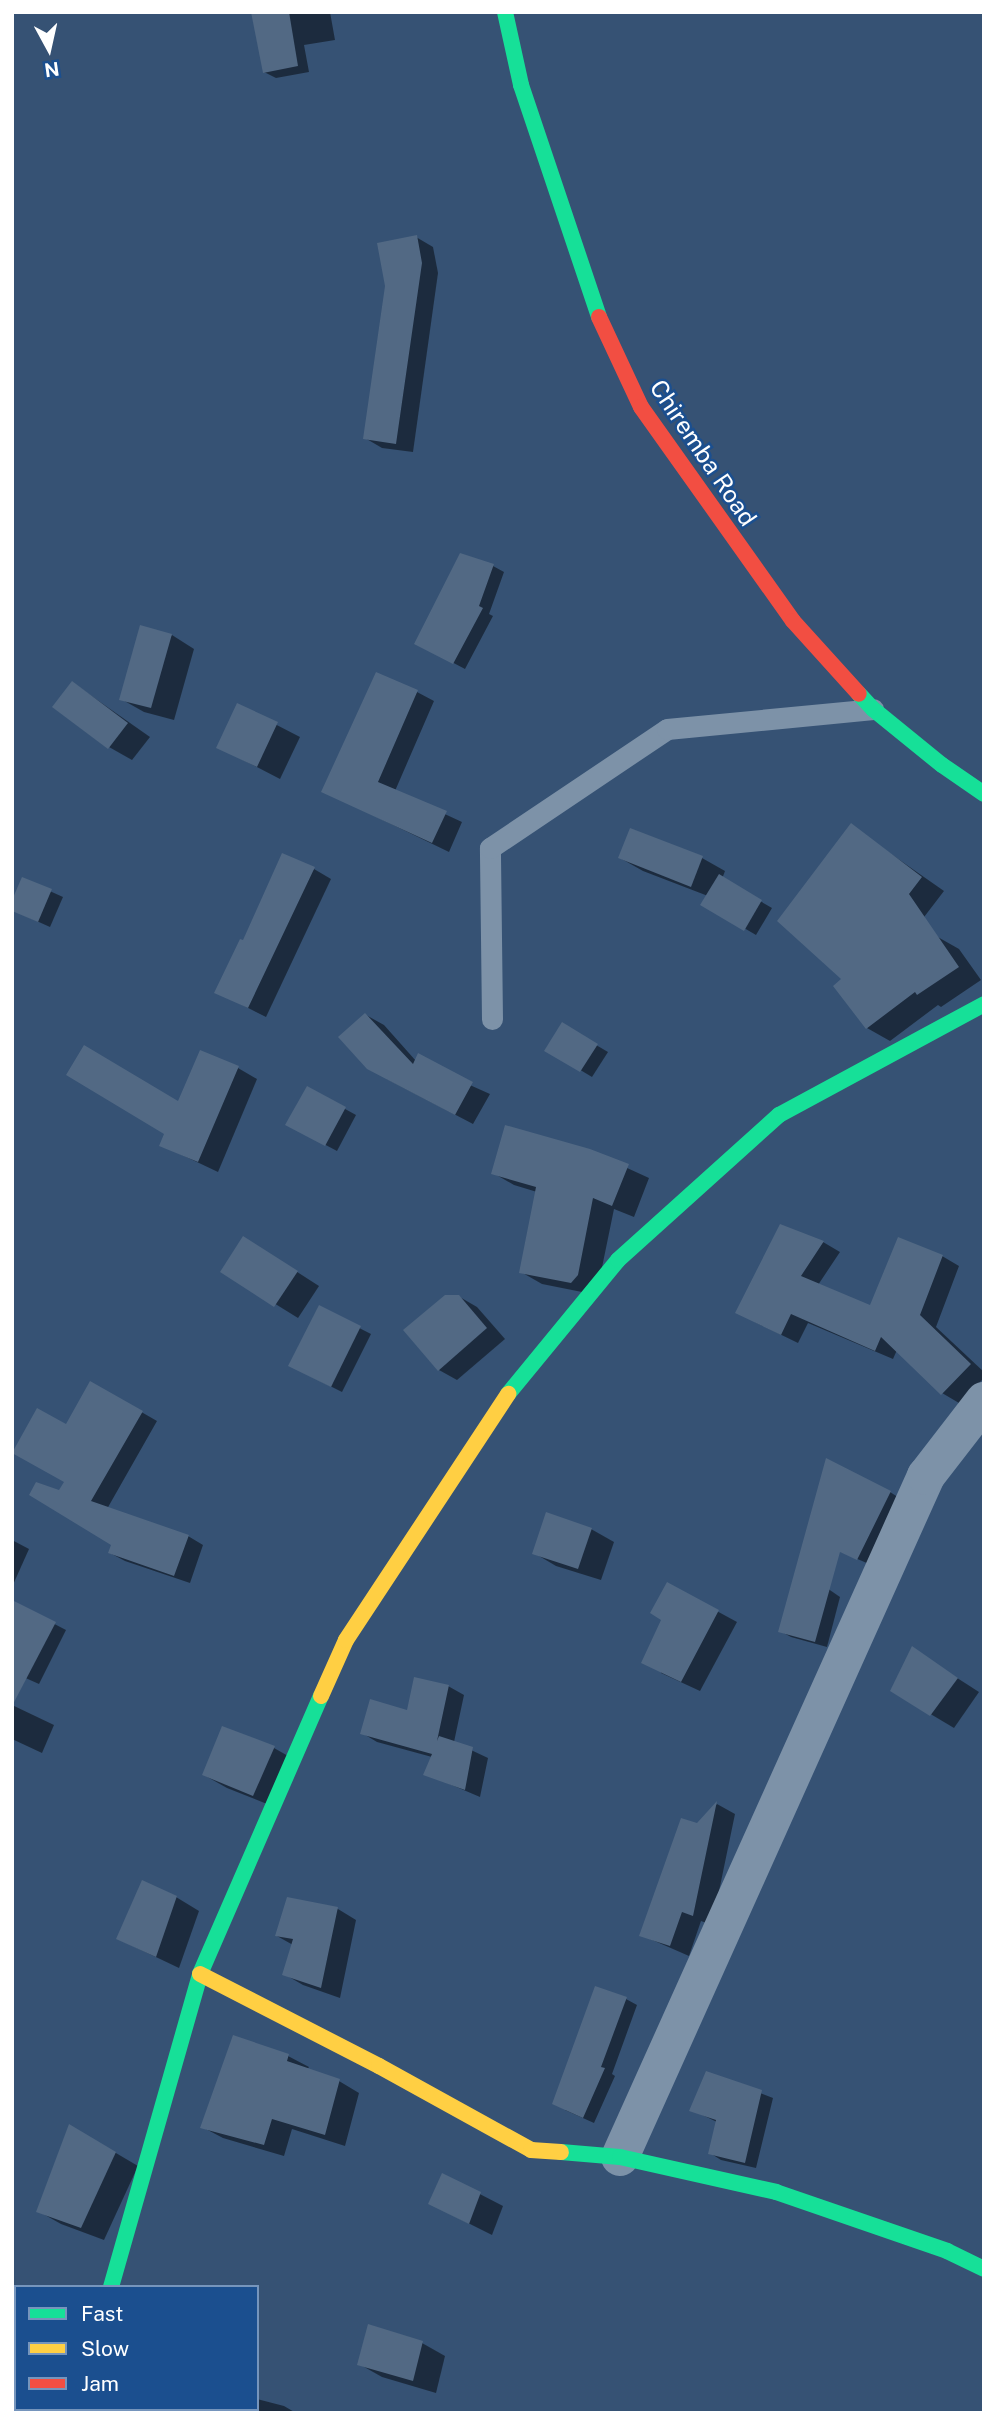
<!DOCTYPE html>
<html>
<head>
<meta charset="utf-8">
<style>
	body { margin:0 }
	#map { position:relative; width:996px; height:2425px; overflow:hidden; background:#365274; font-family:"Public Sans",sans-serif }
	div>[style] { position:absolute }
	[style*='--x'] { left:calc(var(--x)*1px); top:calc(var(--y)*1px); width:calc(var(--w)*1px); rotate:calc(var(--a)*1deg) }
	.shadow>* { inset:0; background:#0007 }
	.building>* { inset:0; background:#526984 }
	.lane>* { height:21px; margin:-10.5px; padding:0 10.5px; transform-origin:10.5px; border-radius:10.5px; background:#7d92a8 }
	.street>* { height:38px; margin:-19px; padding:0 19px; transform-origin:19px; border-radius:19px; background:#7d92a8 }
	.fast>* { height:16px; margin:-8px; padding:0 8px; transform-origin:8px; border-radius:8px; background:#16e098 }
	.slow>* { height:16px; margin:-8px; padding:0 8px; transform-origin:8px; border-radius:8px; background:#ffcf43 }
	.jam>* { height:16px; margin:-8px; padding:0 8px; transform-origin:8px; border-radius:8px; background:#f24e42 }
	span { translate:-50% -50%; white-space:nowrap; text-align:center; line-height:1.15; -webkit-text-stroke:5px #1b4f8f; paint-order:stroke }
	.street-label { font-size:24px; color:#fff }
	.frame { position:absolute; inset:0; border:14px solid #fff; pointer-events:none }
	.legend { position:absolute; left:14px; top:2285px; width:245px; height:126px; box-sizing:border-box; background:#1b4f8f; border:2px solid #7695bc; margin:0; padding:9px 12px; list-style:none; font-size:21px; color:#fff }
	.legend li { display:flex; align-items:center; gap:14px; height:35px }
	.legend b { width:35px; border:2px solid #7695bc }
	.north { position:absolute; left:14px; top:14px; width:70px; height:70px; -webkit-text-stroke:5px #1b4f8f; paint-order:stroke; rotate:172deg; font-size:19px; font-weight:700; line-height:28px; text-align:center; color:#fff }
	.north::after { content:''; display:block; margin:auto; width:24px; height:32px; background:#fff; clip-path:polygon(50% 0,100% 100%,50% 72%,0 100%) }
</style>
</head>
<body>
<div id="map">
	<div class="shadow">
		<div style="clip-path:polygon(252px 12px,330px 12px,335px 40px,304px 45px,309px 72px,276px 78px,264px 72px)"></div>
		<div style="clip-path:polygon(416px 237px,433px 247px,438px 273px,413px 452px,382px 448px,365px 438px)"></div>
		<div style="clip-path:polygon(493px 566px,504px 572px,489px 614px,493px 616px,465px 669px,427px 649px)"></div>
		<div style="clip-path:polygon(172px 635px,194px 649px,174px 720px,144px 712px,121px 699px)"></div>
		<div style="clip-path:polygon(73px 683px,150px 737px,132px 760px,109px 747px)"></div>
		<div style="clip-path:polygon(417px 692px,434px 701px,395px 791px,462px 822px,449px 852px,323px 791px)"></div>
		<div style="clip-path:polygon(238px 705px,300px 737px,280px 779px,218px 747px)"></div>
		<div style="clip-path:polygon(851px 826px,944px 891px,885px 968px,936px 936px,959px 949px,981px 980px,941px 1007px,938px 1005px,890px 1041px,867px 1028px,857px 987px)"></div>
		<div style="clip-path:polygon(631px 830px,702px 858px,725px 871px,722px 879px,772px 908px,756px 935px,703px 904px,708px 896px,643px 871px,620px 858px)"></div>
		<div style="clip-path:polygon(314px 869px,331px 879px,266px 1017px,217px 992px,244px 943px)"></div>
		<div style="clip-path:polygon(23px 879px,63px 897px,50px 927px,12px 910px)"></div>
		<div style="clip-path:polygon(366px 1015px,384px 1025px,416px 1061px,490px 1094px,473px 1124px,387px 1079px)"></div>
		<div style="clip-path:polygon(562px 1025px,608px 1052px,592px 1077px,547px 1050px)"></div>
		<div style="clip-path:polygon(238px 1068px,257px 1079px,218px 1172px,161px 1145px,179px 1103px)"></div>
		<div style="clip-path:polygon(307px 1088px,356px 1115px,337px 1151px,288px 1125px)"></div>
		<div style="clip-path:polygon(590px 1151px,649px 1178px,634px 1217px,614px 1209px,598px 1287px,592px 1294px,542px 1284px,521px 1272px,537px 1192px,514px 1185px,493px 1173px)"></div>
		<div style="clip-path:polygon(823px 1242px,840px 1252px,818px 1285px,871px 1308px,942px 1256px,959px 1266px,936px 1327px,984px 1372px,984px 1378px,959px 1403px,942px 1393px,897px 1350px,893px 1359px,808px 1323px,798px 1343px,755px 1322px)"></div>
		<div style="clip-path:polygon(266px 1252px,319px 1286px,298px 1318px,222px 1271px)"></div>
		<div style="clip-path:polygon(458px 1296px,477px 1307px,505px 1339px,457px 1380px,439px 1370px)"></div>
		<div style="clip-path:polygon(320px 1308px,371px 1334px,342px 1392px,302px 1372px)"></div>
		<div style="clip-path:polygon(91px 1383px,157px 1421px,107px 1509px,188px 1536px,203px 1545px,190px 1583px,125px 1561px,110px 1553px,113px 1544px,60px 1492px,66px 1482px)"></div>
		<div style="clip-path:polygon(890px 1492px,901px 1499px,869px 1564px,818px 1542px)"></div>
		<div style="clip-path:polygon(591px 1529px,614px 1542px,601px 1580px,556px 1566px,534px 1553px)"></div>
		<div style="clip-path:polygon(12px 1540px,29px 1549px,12px 1587px)"></div>
		<div style="clip-path:polygon(808px 1575px,840px 1597px,827px 1647px,791px 1637px,780px 1631px)"></div>
		<div style="clip-path:polygon(667px 1584px,737px 1622px,700px 1691px,661px 1673px)"></div>
		<div style="clip-path:polygon(12px 1602px,66px 1630px,39px 1684px,12px 1672px)"></div>
		<div style="clip-path:polygon(923px 1656px,979px 1692px,954px 1728px,892px 1691px)"></div>
		<div style="clip-path:polygon(448px 1686px,464px 1695px,454px 1742px,488px 1758px,480px 1797px,426px 1774px,432px 1757px,377px 1742px,362px 1733px,408px 1712px)"></div>
		<div style="clip-path:polygon(12px 1705px,54px 1725px,42px 1753px,12px 1739px)"></div>
		<div style="clip-path:polygon(223px 1728px,274px 1748px,297px 1761px,277px 1808px,227px 1788px,204px 1775px)"></div>
		<div style="clip-path:polygon(717px 1804px,735px 1814px,712px 1925px,701px 1921px,689px 1956px,641px 1935px,698px 1825px)"></div>
		<div style="clip-path:polygon(176px 1897px,199px 1911px,179px 1968px,118px 1939px)"></div>
		<div style="clip-path:polygon(338px 1909px,356px 1920px,340px 1998px,303px 1985px,284px 1974px,293px 1945px,277px 1936px)"></div>
		<div style="clip-path:polygon(626px 1999px,637px 2005px,612px 2074px,615px 2076px,594px 2123px,565px 2110px)"></div>
		<div style="clip-path:polygon(288px 2056px,309px 2067px,307px 2070px,339px 2081px,359px 2093px,345px 2146px,292px 2129px,284px 2156px,223px 2138px,202px 2127px)"></div>
		<div style="clip-path:polygon(707px 2073px,773px 2098px,756px 2168px,721px 2160px,710px 2153px,717px 2122px,692px 2110px)"></div>
		<div style="clip-path:polygon(70px 2126px,138px 2166px,104px 2240px,61px 2224px,38px 2211px)"></div>
		<div style="clip-path:polygon(443px 2175px,503px 2206px,492px 2235px,430px 2204px)"></div>
		<div style="clip-path:polygon(422px 2343px,445px 2356px,436px 2393px,382px 2377px,359px 2364px)"></div>
		<div style="clip-path:polygon(12px 2387px,16px 2389px,16px 2409px,29px 2409px,27px 2413px,12px 2413px)"></div>
		<div style="clip-path:polygon(257px 2399px,284px 2406px,296px 2413px,244px 2413px,245px 2409px,257px 2409px)"></div>
		<div style="clip-path:polygon(143px 2409px,195px 2409px,200px 2413px,140px 2413px)"></div>
	</div>
	<div class="building">
		<div style="clip-path:polygon(251px 12px,289px 12px,298px 66px,263px 73px)"></div>
		<div style="clip-path:polygon(417px 235px,422px 263px,396px 444px,363px 439px,385px 286px,377px 243px)"></div>
		<div style="clip-path:polygon(460px 553px,494px 564px,479px 606px,483px 608px,453px 664px,414px 644px)"></div>
		<div style="clip-path:polygon(140px 625px,172px 634px,151px 708px,119px 700px)"></div>
		<div style="clip-path:polygon(376px 672px,418px 690px,378px 782px,447px 811px,432px 843px,321px 792px)"></div>
		<div style="clip-path:polygon(72px 681px,128px 723px,108px 749px,52px 707px)"></div>
		<div style="clip-path:polygon(237px 703px,278px 722px,257px 767px,216px 748px)"></div>
		<div style="clip-path:polygon(851px 823px,922px 877px,909px 894px,959px 967px,917px 995px,915px 992px,866px 1029px,833px 986px,841px 979px,777px 921px)"></div>
		<div style="clip-path:polygon(630px 828px,703px 856px,691px 887px,618px 858px)"></div>
		<div style="clip-path:polygon(282px 853px,315px 867px,248px 1008px,214px 993px,240px 939px,243px 940px)"></div>
		<div style="clip-path:polygon(719px 874px,762px 900px,744px 931px,700px 905px)"></div>
		<div style="clip-path:polygon(22px 877px,52px 889px,38px 922px,12px 911px,12px 900px)"></div>
		<div style="clip-path:polygon(365px 1013px,413px 1064px,418px 1053px,473px 1082px,455px 1115px,367px 1069px,338px 1037px)"></div>
		<div style="clip-path:polygon(562px 1022px,598px 1044px,580px 1072px,544px 1051px)"></div>
		<div style="clip-path:polygon(84px 1045px,178px 1101px,200px 1050px,239px 1066px,198px 1162px,159px 1146px,164px 1134px,66px 1075px)"></div>
		<div style="clip-path:polygon(307px 1086px,346px 1107px,325px 1146px,285px 1125px)"></div>
		<div style="clip-path:polygon(505px 1125px,590px 1149px,629px 1164px,612px 1206px,593px 1198px,578px 1275px,571px 1283px,519px 1273px,536px 1187px,491px 1174px)"></div>
		<div style="clip-path:polygon(780px 1224px,824px 1241px,801px 1276px,870px 1305px,898px 1237px,943px 1255px,920px 1315px,971px 1364px,941px 1395px,881px 1337px,875px 1351px,791px 1314px,781px 1335px,735px 1313px)"></div>
		<div style="clip-path:polygon(243px 1236px,298px 1271px,274px 1307px,220px 1272px)"></div>
		<div style="clip-path:polygon(445px 1295px,459px 1295px,487px 1328px,438px 1371px,403px 1330px)"></div>
		<div style="clip-path:polygon(319px 1305px,361px 1326px,331px 1387px,288px 1366px)"></div>
		<div style="clip-path:polygon(90px 1381px,143px 1411px,91px 1501px,189px 1535px,174px 1576px,108px 1553px,111px 1545px,29px 1495px,36px 1482px,59px 1490px,64px 1482px,12px 1453px,37px 1408px,66px 1424px)"></div>
		<div style="clip-path:polygon(826px 1458px,891px 1491px,857px 1560px,840px 1552px,815px 1642px,778px 1632px)"></div>
		<div style="clip-path:polygon(546px 1512px,592px 1528px,578px 1569px,532px 1554px)"></div>
		<div style="clip-path:polygon(667px 1582px,719px 1610px,681px 1682px,641px 1663px,661px 1620px,650px 1613px)"></div>
		<div style="clip-path:polygon(12px 1600px,56px 1622px,12px 1706px)"></div>
		<div style="clip-path:polygon(912px 1646px,958px 1678px,930px 1716px,890px 1691px)"></div>
		<div style="clip-path:polygon(414px 1677px,449px 1685px,437px 1741px,439px 1736px,473px 1747px,465px 1790px,423px 1775px,432px 1754px,360px 1734px,370px 1699px,407px 1710px)"></div>
		<div style="clip-path:polygon(222px 1726px,275px 1746px,253px 1796px,202px 1775px)"></div>
		<div style="clip-path:polygon(717px 1801px,693px 1916px,682px 1912px,670px 1946px,639px 1936px,681px 1818px,697px 1823px)"></div>
		<div style="clip-path:polygon(142px 1880px,177px 1896px,156px 1957px,116px 1939px)"></div>
		<div style="clip-path:polygon(287px 1897px,338px 1907px,321px 1988px,282px 1975px,293px 1939px,275px 1936px)"></div>
		<div style="clip-path:polygon(595px 1986px,627px 1997px,601px 2067px,605px 2068px,583px 2118px,552px 2104px)"></div>
		<div style="clip-path:polygon(233px 2035px,289px 2054px,287px 2061px,340px 2079px,325px 2135px,272px 2119px,264px 2145px,200px 2128px)"></div>
		<div style="clip-path:polygon(706px 2071px,762px 2090px,745px 2163px,708px 2154px,716px 2120px,689px 2111px)"></div>
		<div style="clip-path:polygon(69px 2124px,116px 2152px,81px 2228px,36px 2212px)"></div>
		<div style="clip-path:polygon(442px 2173px,481px 2192px,469px 2224px,428px 2204px)"></div>
		<div style="clip-path:polygon(368px 2324px,423px 2341px,413px 2381px,357px 2365px)"></div>
	</div>
	<div class="lane">
		<div style="--x:492;--y:1019;--w:171;--a:-90.7"></div>
		<div style="--x:490;--y:848;--w:213;--a:-33.9"></div>
		<div style="--x:667;--y:729;--w:207;--a:-5.5"></div>
	</div>
	<div class="street">
		<div style="--x:620;--y:2157;--w:747;--a:-65.8"></div>
		<div style="--x:926;--y:1476;--w:95;--a:-52.3"></div>
		<div style="--x:58;--y:2413;--w:4;--a:-63"></div>
	</div>
	<div class="fast">
		<div style="--x:505;--y:12;--w:75;--a:77.6"></div>
		<div style="--x:521;--y:85;--w:245;--a:71.4"></div>
		<div style="--x:859;--y:694;--w:21;--a:47"></div>
		<div style="--x:873;--y:709;--w:89;--a:39.1"></div>
		<div style="--x:942;--y:765;--w:51;--a:34.6"></div>
		<div style="--x:508;--y:1394;--w:173;--a:-50.6"></div>
		<div style="--x:618;--y:1260;--w:217;--a:-42"></div>
		<div style="--x:779;--y:1115;--w:233;--a:-28.4"></div>
		<div style="--x:561;--y:2152;--w:59;--a:4.8"></div>
		<div style="--x:620;--y:2157;--w:160;--a:12.6"></div>
		<div style="--x:776;--y:2192;--w:181;--a:19"></div>
		<div style="--x:947;--y:2251;--w:41;--a:25.9"></div>
		<div style="--x:111;--y:2287;--w:325;--a:-74.1"></div>
		<div style="--x:200;--y:1974;--w:303;--a:-66.5"></div>
	</div>
	<div class="slow">
		<div style="--x:321;--y:1696;--w:61;--a:-65.9"></div>
		<div style="--x:346;--y:1640;--w:295;--a:-56.6"></div>
		<div style="--x:200;--y:1974;--w:201;--a:27.2"></div>
		<div style="--x:379;--y:2066;--w:174;--a:28.9"></div>
		<div style="--x:531;--y:2150;--w:30;--a:4"></div>
	</div>
	<div class="jam">
		<div style="--x:599;--y:317;--w:99;--a:65"></div>
		<div style="--x:641;--y:407;--w:262;--a:54.6"></div>
		<div style="--x:793;--y:621;--w:98;--a:47.9"></div>
	</div>
	<div class="street-label">
		<span style="left:703px;top:453px;rotate:56deg">Chiremba Road</span>
	</div>
	<div class="frame"></div>
	<ul class="legend">
	<li><b style="height:9px;background:#16e098"></b>Fast</li>
	<li><b style="height:9px;background:#ffcf43"></b>Slow</li>
	<li><b style="height:9px;background:#f24e42"></b>Jam</li>
	</ul>
	<div class="north">N</div>
</div>
</body>
</html>
